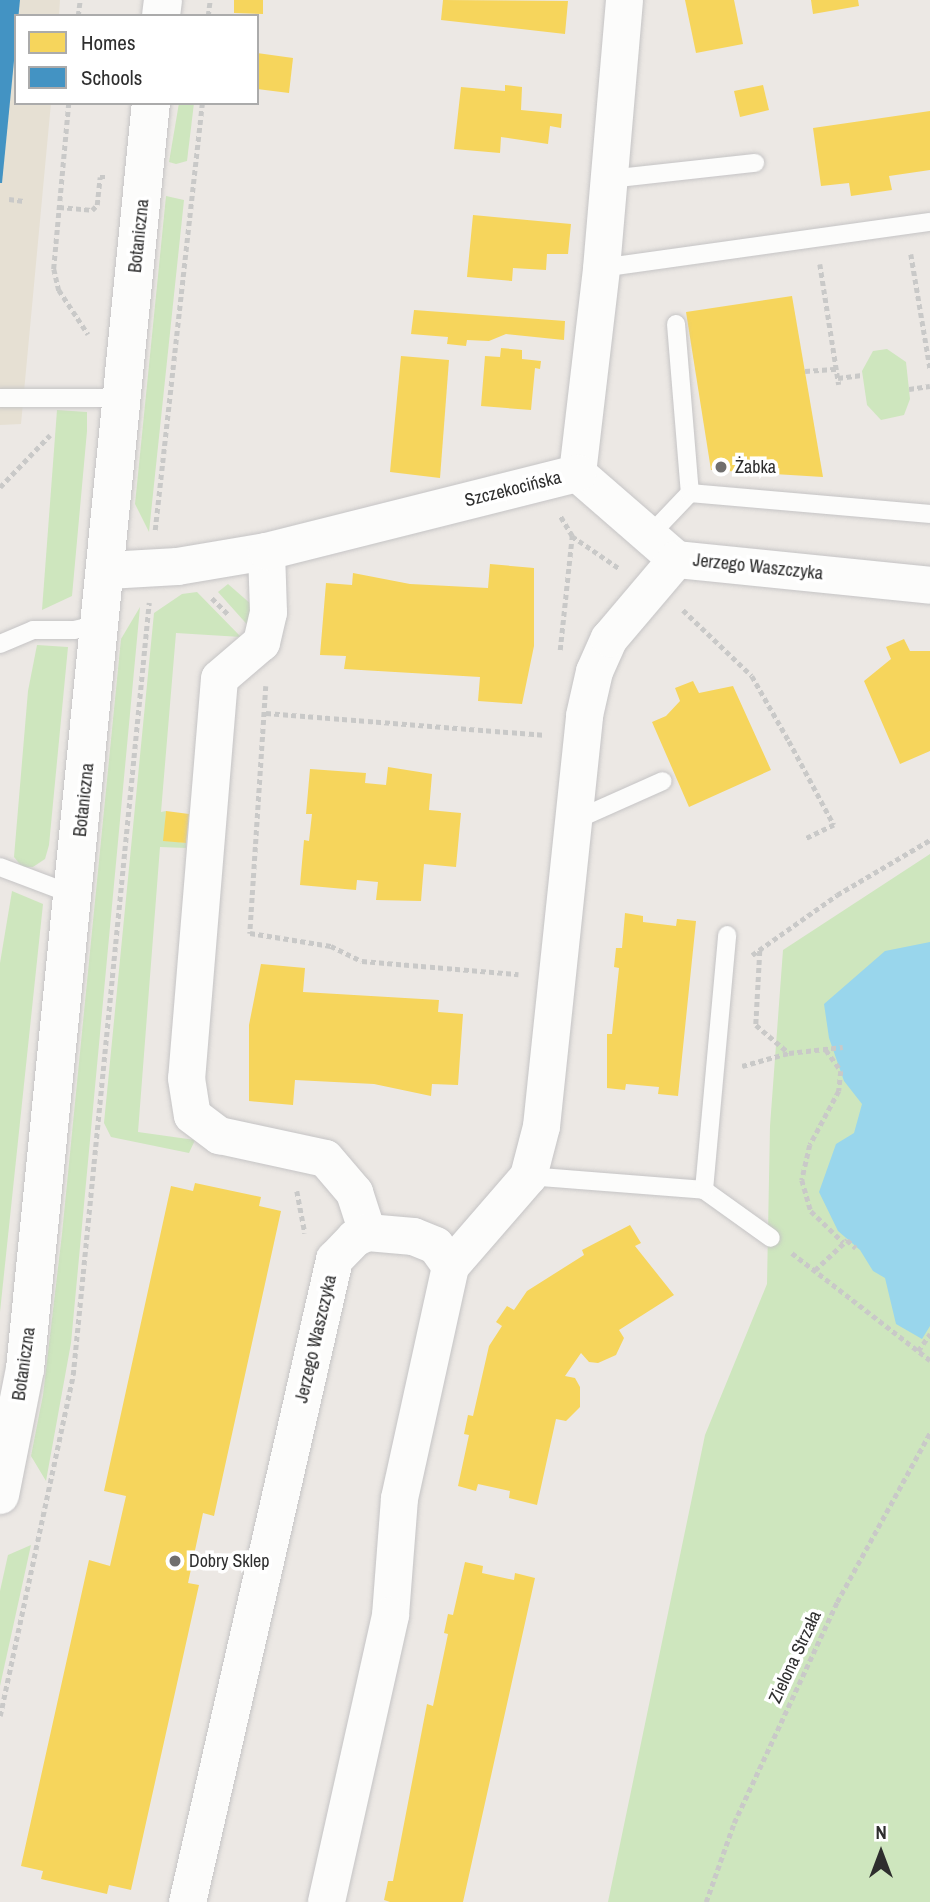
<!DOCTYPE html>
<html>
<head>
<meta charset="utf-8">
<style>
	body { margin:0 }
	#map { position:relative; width:930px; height:1902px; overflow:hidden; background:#ece8e4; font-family:"Archivo Narrow",sans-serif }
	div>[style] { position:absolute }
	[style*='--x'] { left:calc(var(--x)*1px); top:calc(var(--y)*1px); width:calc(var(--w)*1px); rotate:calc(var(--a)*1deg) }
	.education>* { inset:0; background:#e6e0d3 }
	.green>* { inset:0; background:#cee6be }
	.water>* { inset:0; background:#99d6ec }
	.homes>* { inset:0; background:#f6d55c }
	.schools>* { inset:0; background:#4393c3 }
	.path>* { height:4.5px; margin-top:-2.25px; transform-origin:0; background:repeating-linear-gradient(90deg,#c9c9c8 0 5px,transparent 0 8.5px) }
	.roads { filter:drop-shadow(0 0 2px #c5c4c5) drop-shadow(0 0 2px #c5c4c5) }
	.service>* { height:18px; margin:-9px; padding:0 9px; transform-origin:9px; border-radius:9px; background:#fcfcfb }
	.minor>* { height:37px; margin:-18.5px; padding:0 18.5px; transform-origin:18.5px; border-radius:18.5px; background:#fcfcfb }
	.secondary>* { height:38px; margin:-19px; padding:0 19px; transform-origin:19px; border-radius:19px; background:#fcfcfb }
	.dots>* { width:19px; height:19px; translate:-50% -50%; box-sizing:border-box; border:4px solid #fff; border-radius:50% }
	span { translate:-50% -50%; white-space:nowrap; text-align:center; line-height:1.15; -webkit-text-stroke:7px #fff; paint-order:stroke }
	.street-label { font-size:18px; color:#2e2e2e }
	.poi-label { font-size:18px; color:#2e2e2e }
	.left { translate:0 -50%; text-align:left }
	.legend { position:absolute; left:14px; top:14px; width:245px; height:91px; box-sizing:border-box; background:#fff; border:2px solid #ababab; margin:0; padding:9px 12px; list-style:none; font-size:21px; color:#2e2e2e }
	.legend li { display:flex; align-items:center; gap:14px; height:35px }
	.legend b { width:35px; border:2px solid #ababab }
	.north { position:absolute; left:846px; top:1818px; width:70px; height:70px; -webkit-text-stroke:5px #fff; paint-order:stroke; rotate:0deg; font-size:19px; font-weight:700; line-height:28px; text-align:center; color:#2e2e2e }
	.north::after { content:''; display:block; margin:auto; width:24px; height:32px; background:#2e2e2e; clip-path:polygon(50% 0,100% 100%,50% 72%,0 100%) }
</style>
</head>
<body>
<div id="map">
	<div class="education">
		<div style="clip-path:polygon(0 0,60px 0,59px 16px,16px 16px,16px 103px,51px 103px,21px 424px,0 425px)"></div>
	</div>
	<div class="green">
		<div style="clip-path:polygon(179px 103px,194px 103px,187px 161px,176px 164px,169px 162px)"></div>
		<div style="clip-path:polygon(166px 196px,184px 200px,149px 532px,135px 504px)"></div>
		<div style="clip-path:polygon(887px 349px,906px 362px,910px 399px,904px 415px,881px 420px,867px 405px,862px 371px,873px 351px)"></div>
		<div style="clip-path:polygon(57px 410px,87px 412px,87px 431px,72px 596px,42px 610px)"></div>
		<div style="clip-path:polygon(228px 584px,252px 605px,252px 630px,218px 592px)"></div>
		<div style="clip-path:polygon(197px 592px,241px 637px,176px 633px,161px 812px,166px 811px,164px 840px,186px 843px,186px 848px,160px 847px,138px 1132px,195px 1140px,189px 1153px,111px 1137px,104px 1123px,154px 613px,182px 594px)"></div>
		<div style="clip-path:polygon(140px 607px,71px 1343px,46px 1481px,31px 1456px,43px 1395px,62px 1234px,121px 639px)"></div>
		<div style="clip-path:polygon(37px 645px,68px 647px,49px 845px,45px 859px,33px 867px,22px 867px,14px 857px,28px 691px)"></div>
		<div style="clip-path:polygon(930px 854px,930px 1902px,608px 1902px,705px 1435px,767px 1284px,770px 1126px,783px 950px)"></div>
		<div style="clip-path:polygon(12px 891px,43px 904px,0 1312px,0 963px)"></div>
		<div style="clip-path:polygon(31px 1545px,0 1686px,0 1591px,8px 1555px)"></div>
	</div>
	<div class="water">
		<div style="clip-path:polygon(930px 942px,930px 1326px,922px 1339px,896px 1324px,885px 1278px,873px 1271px,860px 1250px,838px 1231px,819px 1192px,836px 1144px,854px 1133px,862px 1104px,844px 1081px,829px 1038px,824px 1004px,885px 951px)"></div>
	</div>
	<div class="homes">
		<div style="clip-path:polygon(234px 0,263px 0,263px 14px,234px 13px)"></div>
		<div style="clip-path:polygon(443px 0,568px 1px,565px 34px,441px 20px)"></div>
		<div style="clip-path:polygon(685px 0,734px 0,743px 44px,696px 53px)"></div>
		<div style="clip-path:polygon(811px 0,858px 0,859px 6px,813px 14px)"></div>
		<div style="clip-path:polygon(257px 53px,293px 58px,289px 93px,257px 89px)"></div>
		<div style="clip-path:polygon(505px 85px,522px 87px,521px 110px,562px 114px,561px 128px,550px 126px,548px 144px,501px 137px,500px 153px,454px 149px,461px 87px,505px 91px)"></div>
		<div style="clip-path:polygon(763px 85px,769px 110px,740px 117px,734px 91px)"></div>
		<div style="clip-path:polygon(930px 111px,930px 170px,889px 176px,892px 190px,851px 196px,849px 183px,821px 186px,813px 128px)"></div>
		<div style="clip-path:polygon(473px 215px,571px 224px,568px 254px,547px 254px,546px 270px,513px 268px,512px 281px,467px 277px)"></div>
		<div style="clip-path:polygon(792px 296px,823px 477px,711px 470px,686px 312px)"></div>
		<div style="clip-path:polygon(414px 310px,565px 321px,564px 340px,506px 334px,489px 341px,467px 340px,466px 346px,447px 344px,448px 337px,411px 334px)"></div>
		<div style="clip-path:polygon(501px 348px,522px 350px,522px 359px,541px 361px,540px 369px,535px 368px,531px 410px,481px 406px,485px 356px,500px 357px)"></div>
		<div style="clip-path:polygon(401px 356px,449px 360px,440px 478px,390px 472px)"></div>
		<div style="clip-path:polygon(490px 564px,534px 568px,534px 646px,522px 704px,478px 701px,480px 677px,344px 669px,346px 656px,320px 655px,326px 583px,352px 585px,353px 573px,410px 584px,488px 588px)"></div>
		<div style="clip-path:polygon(904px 639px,910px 651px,930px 651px,930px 751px,900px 764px,864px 681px,891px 659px,886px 647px)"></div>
		<div style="clip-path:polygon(693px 681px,699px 693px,733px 686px,771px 770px,689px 807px,652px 722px,666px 716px,680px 701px,675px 688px)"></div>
		<div style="clip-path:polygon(388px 767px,432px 774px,429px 810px,461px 813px,456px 867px,424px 864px,421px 901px,376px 900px,378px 882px,357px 880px,356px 890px,300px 885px,304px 840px,309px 841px,312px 814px,306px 814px,310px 769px,366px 773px,365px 783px,386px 785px)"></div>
		<div style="clip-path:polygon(166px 811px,189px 814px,186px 843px,163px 841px)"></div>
		<div style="clip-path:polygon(625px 913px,643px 916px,643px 922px,676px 926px,677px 919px,696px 921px,678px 1096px,658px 1094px,659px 1087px,626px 1084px,625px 1090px,607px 1088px,607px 1034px,612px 1034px,619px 968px,614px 967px,616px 948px,622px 948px)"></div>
		<div style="clip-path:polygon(261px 964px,305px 968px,303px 992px,439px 1000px,438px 1012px,463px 1014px,458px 1085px,432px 1084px,431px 1096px,374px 1084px,295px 1080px,293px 1105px,249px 1101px,249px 1025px)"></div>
		<div style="clip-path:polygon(195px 1183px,261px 1197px,259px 1206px,281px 1211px,214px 1516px,203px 1513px,188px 1583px,199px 1585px,131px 1890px,109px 1885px,107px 1894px,41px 1879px,43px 1871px,21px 1866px,89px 1560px,110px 1566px,126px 1496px,104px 1491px,171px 1186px,193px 1191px)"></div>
		<div style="clip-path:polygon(630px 1225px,641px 1243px,635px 1246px,674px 1295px,619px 1330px,624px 1338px,616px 1355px,598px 1363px,589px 1362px,581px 1353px,565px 1376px,575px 1378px,580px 1387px,580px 1407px,566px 1421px,556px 1419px,537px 1505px,509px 1498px,510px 1491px,478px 1484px,476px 1491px,458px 1486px,469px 1435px,464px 1434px,468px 1415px,473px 1416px,489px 1346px,502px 1326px,496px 1322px,507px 1306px,514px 1310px,527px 1291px,584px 1255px,582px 1250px)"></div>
		<div style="clip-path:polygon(465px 1562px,483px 1566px,482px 1573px,514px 1580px,515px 1573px,535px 1578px,463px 1902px,390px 1902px,384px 1900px,388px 1881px,393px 1881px,427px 1704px,433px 1706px,448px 1634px,444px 1633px,448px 1614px,453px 1615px)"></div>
	</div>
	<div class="schools">
		<div style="clip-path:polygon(0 0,20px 0,2px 183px,0 183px)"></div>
	</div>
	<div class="path">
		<div style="--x:78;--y:16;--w:16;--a:-83"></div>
		<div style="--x:208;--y:16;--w:16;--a:-83"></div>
		<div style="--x:69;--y:103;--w:167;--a:95.2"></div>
		<div style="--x:54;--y:269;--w:22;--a:77"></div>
		<div style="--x:59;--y:290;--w:53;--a:56.6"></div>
		<div style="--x:9;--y:199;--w:15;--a:8"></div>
		<div style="--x:59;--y:207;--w:33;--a:5"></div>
		<div style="--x:92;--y:210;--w:7;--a:-45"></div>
		<div style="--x:97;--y:205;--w:28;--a:-84"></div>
		<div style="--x:100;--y:177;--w:5;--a:0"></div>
		<div style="--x:911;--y:254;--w:116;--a:80.5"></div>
		<div style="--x:820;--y:264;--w:122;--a:81.1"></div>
		<div style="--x:805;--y:371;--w:32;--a:-4"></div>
		<div style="--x:838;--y:378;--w:24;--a:-7"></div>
		<div style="--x:909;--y:389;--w:21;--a:-8"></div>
		<div style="--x:0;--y:487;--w:72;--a:-46.1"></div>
		<div style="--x:155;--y:530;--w:430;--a:-83.7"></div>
		<div style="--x:572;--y:536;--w:58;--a:34.5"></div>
		<div style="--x:212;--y:598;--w:23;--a:45"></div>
		<div style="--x:683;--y:610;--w:95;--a:43.7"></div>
		<div style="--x:752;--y:676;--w:75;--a:60.4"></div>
		<div style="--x:789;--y:741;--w:95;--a:61.8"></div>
		<div style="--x:834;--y:825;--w:32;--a:154"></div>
		<div style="--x:560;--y:650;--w:115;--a:-84"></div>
		<div style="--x:572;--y:536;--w:23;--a:-121"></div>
		<div style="--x:266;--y:686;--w:248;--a:93.7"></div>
		<div style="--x:250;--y:933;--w:82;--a:9.1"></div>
		<div style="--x:331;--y:946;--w:34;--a:26"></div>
		<div style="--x:362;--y:961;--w:157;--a:4.8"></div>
		<div style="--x:266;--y:713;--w:278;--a:4.5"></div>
		<div style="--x:760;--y:951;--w:74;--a:93.1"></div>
		<div style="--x:756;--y:1025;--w:43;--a:40.3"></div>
		<div style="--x:789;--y:1053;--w:54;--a:-6.3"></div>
		<div style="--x:752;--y:955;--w:104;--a:-35.2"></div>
		<div style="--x:837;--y:895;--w:108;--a:-30.6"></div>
		<div style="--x:826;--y:1050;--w:26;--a:54"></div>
		<div style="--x:841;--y:1071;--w:20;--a:96"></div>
		<div style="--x:839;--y:1091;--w:61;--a:118.2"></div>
		<div style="--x:810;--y:1145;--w:36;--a:103"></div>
		<div style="--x:802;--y:1180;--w:32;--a:74"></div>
		<div style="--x:811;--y:1211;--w:45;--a:44.1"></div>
		<div style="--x:742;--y:1066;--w:49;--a:-15.5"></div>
		<div style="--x:297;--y:1191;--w:43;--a:79.2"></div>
		<div style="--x:792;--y:1253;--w:175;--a:37.8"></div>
		<div style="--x:815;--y:1270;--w:44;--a:-43.2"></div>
		<div style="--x:847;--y:1240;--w:12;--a:42"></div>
		<div style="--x:918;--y:1351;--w:21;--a:-55"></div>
		<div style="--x:0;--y:1716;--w:349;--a:-77.9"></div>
		<div style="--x:73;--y:1375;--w:776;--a:-84.38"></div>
		<div style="--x:706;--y:1902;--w:84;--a:-70.5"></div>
		<div style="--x:734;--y:1823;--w:244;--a:-65"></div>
		<div style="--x:837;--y:1602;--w:193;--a:-61.2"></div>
	</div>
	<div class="roads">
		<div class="service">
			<div style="--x:609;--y:179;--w:147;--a:-6.3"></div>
			<div style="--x:601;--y:268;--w:332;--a:-8"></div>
			<div style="--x:676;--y:324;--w:170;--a:85.3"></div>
			<div style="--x:0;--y:398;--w:125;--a:0"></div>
			<div style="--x:649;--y:536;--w:59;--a:-46.4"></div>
			<div style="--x:690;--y:493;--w:241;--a:5"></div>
			<div style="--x:0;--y:644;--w:36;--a:-23"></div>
			<div style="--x:33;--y:630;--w:41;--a:0"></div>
			<div style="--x:74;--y:630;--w:28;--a:-13"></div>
			<div style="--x:573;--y:821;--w:98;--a:-24"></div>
			<div style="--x:0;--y:867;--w:79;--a:20.7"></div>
			<div style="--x:528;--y:1176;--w:177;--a:4.5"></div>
			<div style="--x:704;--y:1190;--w:82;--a:35.6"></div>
			<div style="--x:704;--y:1190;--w:256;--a:-84.8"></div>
		</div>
		<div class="minor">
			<div style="--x:577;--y:473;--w:206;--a:-83.3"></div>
			<div style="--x:601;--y:268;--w:269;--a:-85.1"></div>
			<div style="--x:577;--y:473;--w:131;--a:41"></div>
			<div style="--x:676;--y:559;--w:255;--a:5.8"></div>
			<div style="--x:266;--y:551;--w:61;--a:88.1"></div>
			<div style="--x:268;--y:612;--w:31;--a:103"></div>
			<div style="--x:261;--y:642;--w:55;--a:139.4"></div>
			<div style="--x:219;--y:678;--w:401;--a:94.7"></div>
			<div style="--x:186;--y:1078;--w:37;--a:81"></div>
			<div style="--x:192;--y:1115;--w:34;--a:37"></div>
			<div style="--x:219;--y:1135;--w:108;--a:12.2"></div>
			<div style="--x:325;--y:1158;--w:45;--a:49.5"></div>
			<div style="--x:354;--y:1192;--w:42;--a:72"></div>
			<div style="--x:107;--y:570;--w:70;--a:-3.3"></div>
			<div style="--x:177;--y:566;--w:90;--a:-9.6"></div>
			<div style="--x:266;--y:551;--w:321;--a:-14.1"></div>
			<div style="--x:450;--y:1266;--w:119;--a:-49.1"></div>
			<div style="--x:528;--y:1176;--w:52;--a:-75.4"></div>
			<div style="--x:541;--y:1126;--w:413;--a:-84"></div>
			<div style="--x:584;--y:715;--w:45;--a:-77.2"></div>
			<div style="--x:594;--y:671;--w:36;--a:-66"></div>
			<div style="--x:609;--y:638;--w:104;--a:-49.7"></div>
			<div style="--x:187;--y:1902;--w:660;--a:-77.12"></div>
			<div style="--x:334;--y:1259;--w:29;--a:-46"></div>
			<div style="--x:354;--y:1238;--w:14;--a:-25"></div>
			<div style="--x:367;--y:1232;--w:46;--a:5"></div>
			<div style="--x:413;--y:1236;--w:24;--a:22"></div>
			<div style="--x:435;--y:1245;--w:26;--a:54"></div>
			<div style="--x:450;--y:1266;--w:238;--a:102.4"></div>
			<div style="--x:399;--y:1498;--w:117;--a:94.4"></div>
			<div style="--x:390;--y:1615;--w:294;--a:102.6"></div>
		</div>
		<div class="secondary">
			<div style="--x:161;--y:16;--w:16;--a:-83"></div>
			<div style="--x:0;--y:1495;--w:128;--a:-78.8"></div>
			<div style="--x:25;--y:1369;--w:1272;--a:-84.32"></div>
		</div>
	</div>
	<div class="dots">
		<div style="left:721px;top:467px;background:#706f6e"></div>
		<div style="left:175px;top:1561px;background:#706f6e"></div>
	</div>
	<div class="street-label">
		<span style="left:139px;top:236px;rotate:-84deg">Botaniczna</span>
		<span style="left:513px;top:489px;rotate:-14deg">Szczekocińska</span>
		<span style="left:758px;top:567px;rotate:6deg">Jerzego Waszczyka</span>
		<span style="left:84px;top:800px;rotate:-84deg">Botaniczna</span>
		<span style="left:316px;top:1339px;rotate:-77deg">Jerzego Waszczyka</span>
		<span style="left:24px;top:1364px;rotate:-82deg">Botaniczna</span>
		<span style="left:795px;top:1657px;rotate:-65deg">Zielona Strzała</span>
	</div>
	<div class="poi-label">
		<span class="left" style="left:735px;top:467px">Żabka</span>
		<span class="left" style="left:189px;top:1561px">Dobry Sklep</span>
	</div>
	<ul class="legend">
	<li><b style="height:19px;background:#f6d55c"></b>Homes</li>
	<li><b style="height:19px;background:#4393c3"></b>Schools</li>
	</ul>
	<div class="north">N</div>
</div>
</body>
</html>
